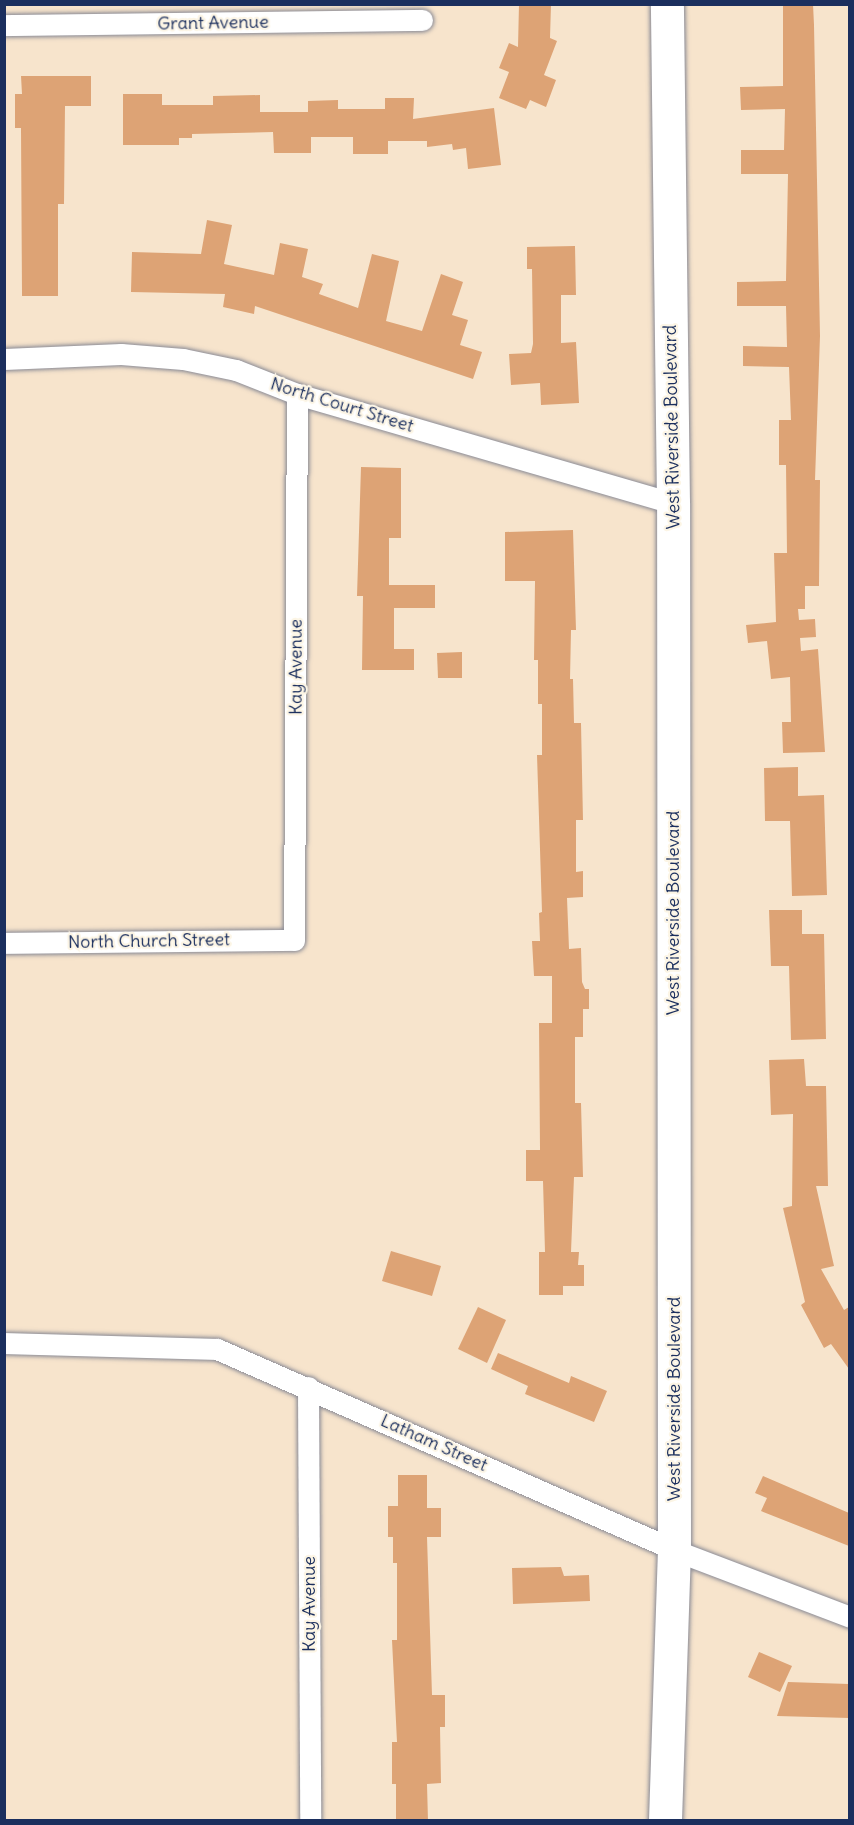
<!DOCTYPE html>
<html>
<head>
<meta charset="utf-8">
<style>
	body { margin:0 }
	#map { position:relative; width:854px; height:1825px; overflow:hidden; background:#f7e4cc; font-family:Delius,sans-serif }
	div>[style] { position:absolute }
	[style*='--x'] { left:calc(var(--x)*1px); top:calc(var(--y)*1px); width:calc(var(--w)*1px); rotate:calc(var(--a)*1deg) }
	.building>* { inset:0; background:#dda375 }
	.roads { filter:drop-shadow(0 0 2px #898a95) drop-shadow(0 0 2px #898a95) }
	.minor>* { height:21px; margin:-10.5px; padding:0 10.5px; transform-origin:10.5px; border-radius:10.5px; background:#fff }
	.primary>* { height:33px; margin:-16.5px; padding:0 16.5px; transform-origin:16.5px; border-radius:16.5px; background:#fff }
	span { translate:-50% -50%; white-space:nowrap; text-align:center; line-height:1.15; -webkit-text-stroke:4.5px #fcf5e5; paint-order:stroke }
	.street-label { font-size:18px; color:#1b2f5e }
	.frame { position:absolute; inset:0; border:6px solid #1b2f5e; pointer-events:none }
</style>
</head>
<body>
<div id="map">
	<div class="building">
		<div style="clip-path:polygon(519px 4px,551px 4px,550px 38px,557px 41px,544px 75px,556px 80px,546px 107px,530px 100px,526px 109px,499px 98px,509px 72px,499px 68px,509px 43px,518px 47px)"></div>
		<div style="clip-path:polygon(783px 4px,813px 4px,814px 25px,820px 336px,815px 480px,820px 480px,819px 586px,805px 586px,805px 609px,798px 609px,799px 620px,815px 619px,816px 637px,800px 638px,801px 651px,818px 649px,825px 752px,783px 753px,782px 722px,791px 722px,790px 677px,771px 679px,767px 641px,748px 643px,746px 625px,776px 622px,774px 553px,787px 553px,786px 465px,779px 465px,779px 420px,791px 420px,789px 367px,743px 366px,743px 346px,787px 347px,786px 306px,737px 306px,737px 282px,786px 281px,788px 174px,741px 174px,741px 150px,784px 150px,785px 109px,741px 110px,740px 87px,783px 86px)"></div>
		<div style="clip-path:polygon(21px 76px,91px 76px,91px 106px,65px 106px,64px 204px,58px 204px,58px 296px,22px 296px,21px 128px,15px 128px,15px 94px,22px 94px)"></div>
		<div style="clip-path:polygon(123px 94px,162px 94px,162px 105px,213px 105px,213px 96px,260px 95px,260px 112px,308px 112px,308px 101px,338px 100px,338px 109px,385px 109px,385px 98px,414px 98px,413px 119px,494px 108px,501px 165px,468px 169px,466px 148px,453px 150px,452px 144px,427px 147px,427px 141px,388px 141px,388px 154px,353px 154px,353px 137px,311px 137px,311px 153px,274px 153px,273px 132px,192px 134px,192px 138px,179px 138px,179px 145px,123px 145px)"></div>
		<div style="clip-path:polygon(207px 220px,232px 225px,224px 264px,274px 275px,280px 243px,308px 249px,302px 277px,323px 284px,319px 294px,358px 308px,372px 254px,399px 261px,386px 321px,422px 331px,441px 274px,463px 282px,452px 315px,468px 320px,460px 345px,482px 352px,473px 379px,255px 306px,254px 314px,223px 307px,225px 294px,131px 292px,132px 252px,201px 254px)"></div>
		<div style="clip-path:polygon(575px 246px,576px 295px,561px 295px,561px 343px,576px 342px,579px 403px,541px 405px,540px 383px,511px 385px,509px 354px,531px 353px,533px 344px,532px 269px,527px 269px,527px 247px)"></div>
		<div style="clip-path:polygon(361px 467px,401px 468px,401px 538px,389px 538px,389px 585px,435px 585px,435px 608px,394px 608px,394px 649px,414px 649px,414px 670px,362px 670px,363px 596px,357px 596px)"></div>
		<div style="clip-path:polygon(573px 530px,576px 630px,571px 630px,570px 679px,573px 679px,574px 723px,581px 723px,583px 820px,576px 820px,576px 872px,583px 871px,583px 897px,567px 898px,569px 949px,581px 948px,582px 982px,585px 989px,589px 989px,589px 1009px,583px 1009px,583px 1037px,575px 1037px,575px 1103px,581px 1103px,583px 1177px,574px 1177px,571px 1252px,579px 1252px,578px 1265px,584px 1265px,584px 1286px,563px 1286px,563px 1295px,539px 1295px,539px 1252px,545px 1252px,543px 1181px,526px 1181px,526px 1150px,540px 1150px,539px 1023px,552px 1023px,552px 976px,534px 976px,532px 941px,540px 941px,539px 913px,542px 912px,537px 755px,542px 755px,542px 704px,538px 704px,538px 660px,534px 660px,535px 581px,505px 581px,505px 532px)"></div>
		<div style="clip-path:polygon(462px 652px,462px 678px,438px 678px,437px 653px)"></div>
		<div style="clip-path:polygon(798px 767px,798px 796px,824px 795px,827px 895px,792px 896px,790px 821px,765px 821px,764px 768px)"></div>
		<div style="clip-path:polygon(769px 910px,802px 910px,802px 934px,824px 934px,826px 1039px,791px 1040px,789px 966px,771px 966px)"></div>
		<div style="clip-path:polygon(804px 1059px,806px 1086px,826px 1086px,828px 1186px,816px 1186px,834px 1266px,821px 1269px,844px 1310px,849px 1307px,849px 1369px,831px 1344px,824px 1348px,801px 1305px,805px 1302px,783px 1208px,792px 1206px,793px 1114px,771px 1115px,769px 1060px)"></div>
		<div style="clip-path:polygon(391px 1251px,441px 1266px,432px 1296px,382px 1281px)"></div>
		<div style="clip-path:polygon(478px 1307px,506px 1320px,487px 1363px,458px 1349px)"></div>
		<div style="clip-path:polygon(498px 1353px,569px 1383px,571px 1376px,607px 1391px,594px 1422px,525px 1394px,528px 1386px,491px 1369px)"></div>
		<div style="clip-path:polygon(398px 1475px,427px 1475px,427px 1508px,441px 1508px,441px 1537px,427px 1537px,432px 1695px,445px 1695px,445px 1727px,440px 1727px,441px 1783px,427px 1784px,428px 1821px,396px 1821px,396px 1784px,392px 1784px,392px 1742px,397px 1742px,392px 1640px,397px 1640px,397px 1563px,393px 1563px,393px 1537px,388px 1537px,388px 1506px,398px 1506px)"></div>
		<div style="clip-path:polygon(763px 1476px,849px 1513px,849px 1546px,761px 1511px,767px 1498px,755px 1493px)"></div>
		<div style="clip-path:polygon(561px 1567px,564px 1576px,589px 1575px,590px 1601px,513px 1604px,512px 1568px)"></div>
		<div style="clip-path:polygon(759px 1652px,792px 1666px,780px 1692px,748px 1677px)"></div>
		<div style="clip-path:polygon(788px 1682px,849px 1684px,849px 1718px,777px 1716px)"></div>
	</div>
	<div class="roads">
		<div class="minor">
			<div style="--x:4;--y:25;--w:418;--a:-0.7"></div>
			<div style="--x:4;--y:359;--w:117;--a:-2.4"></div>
			<div style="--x:121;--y:354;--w:62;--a:4.6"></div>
			<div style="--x:183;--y:359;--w:54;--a:11.7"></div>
			<div style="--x:236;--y:370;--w:66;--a:21.5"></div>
			<div style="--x:297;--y:394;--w:391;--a:16.2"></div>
			<div style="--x:4;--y:943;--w:290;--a:-0.6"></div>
			<div style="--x:294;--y:940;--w:546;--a:-89.69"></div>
			<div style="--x:4;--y:1343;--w:213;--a:1.6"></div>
			<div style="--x:217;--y:1349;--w:499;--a:23.7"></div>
			<div style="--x:674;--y:1550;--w:188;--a:20.8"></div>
			<div style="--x:308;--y:1387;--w:433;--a:89.7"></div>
		</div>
		<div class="primary">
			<div style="--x:665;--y:1820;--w:270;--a:-88.1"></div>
			<div style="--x:674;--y:1550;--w:1047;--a:-90.05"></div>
			<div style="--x:673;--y:503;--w:499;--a:-90.7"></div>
		</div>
	</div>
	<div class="street-label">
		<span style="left:213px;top:23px;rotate:-1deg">Grant Avenue</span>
		<span style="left:342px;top:405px;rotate:17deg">North Court Street</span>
		<span style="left:672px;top:427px;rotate:-91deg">West Riverside Boulevard</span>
		<span style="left:296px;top:667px;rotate:-90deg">Kay Avenue</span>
		<span style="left:673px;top:913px;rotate:-90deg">West Riverside Boulevard</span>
		<span style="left:149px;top:941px;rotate:-1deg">North Church Street</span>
		<span style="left:674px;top:1399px;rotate:-90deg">West Riverside Boulevard</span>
		<span style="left:434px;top:1443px;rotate:24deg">Latham Street</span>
		<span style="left:309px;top:1604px;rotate:-90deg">Kay Avenue</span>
	</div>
	<div class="frame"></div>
</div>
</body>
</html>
